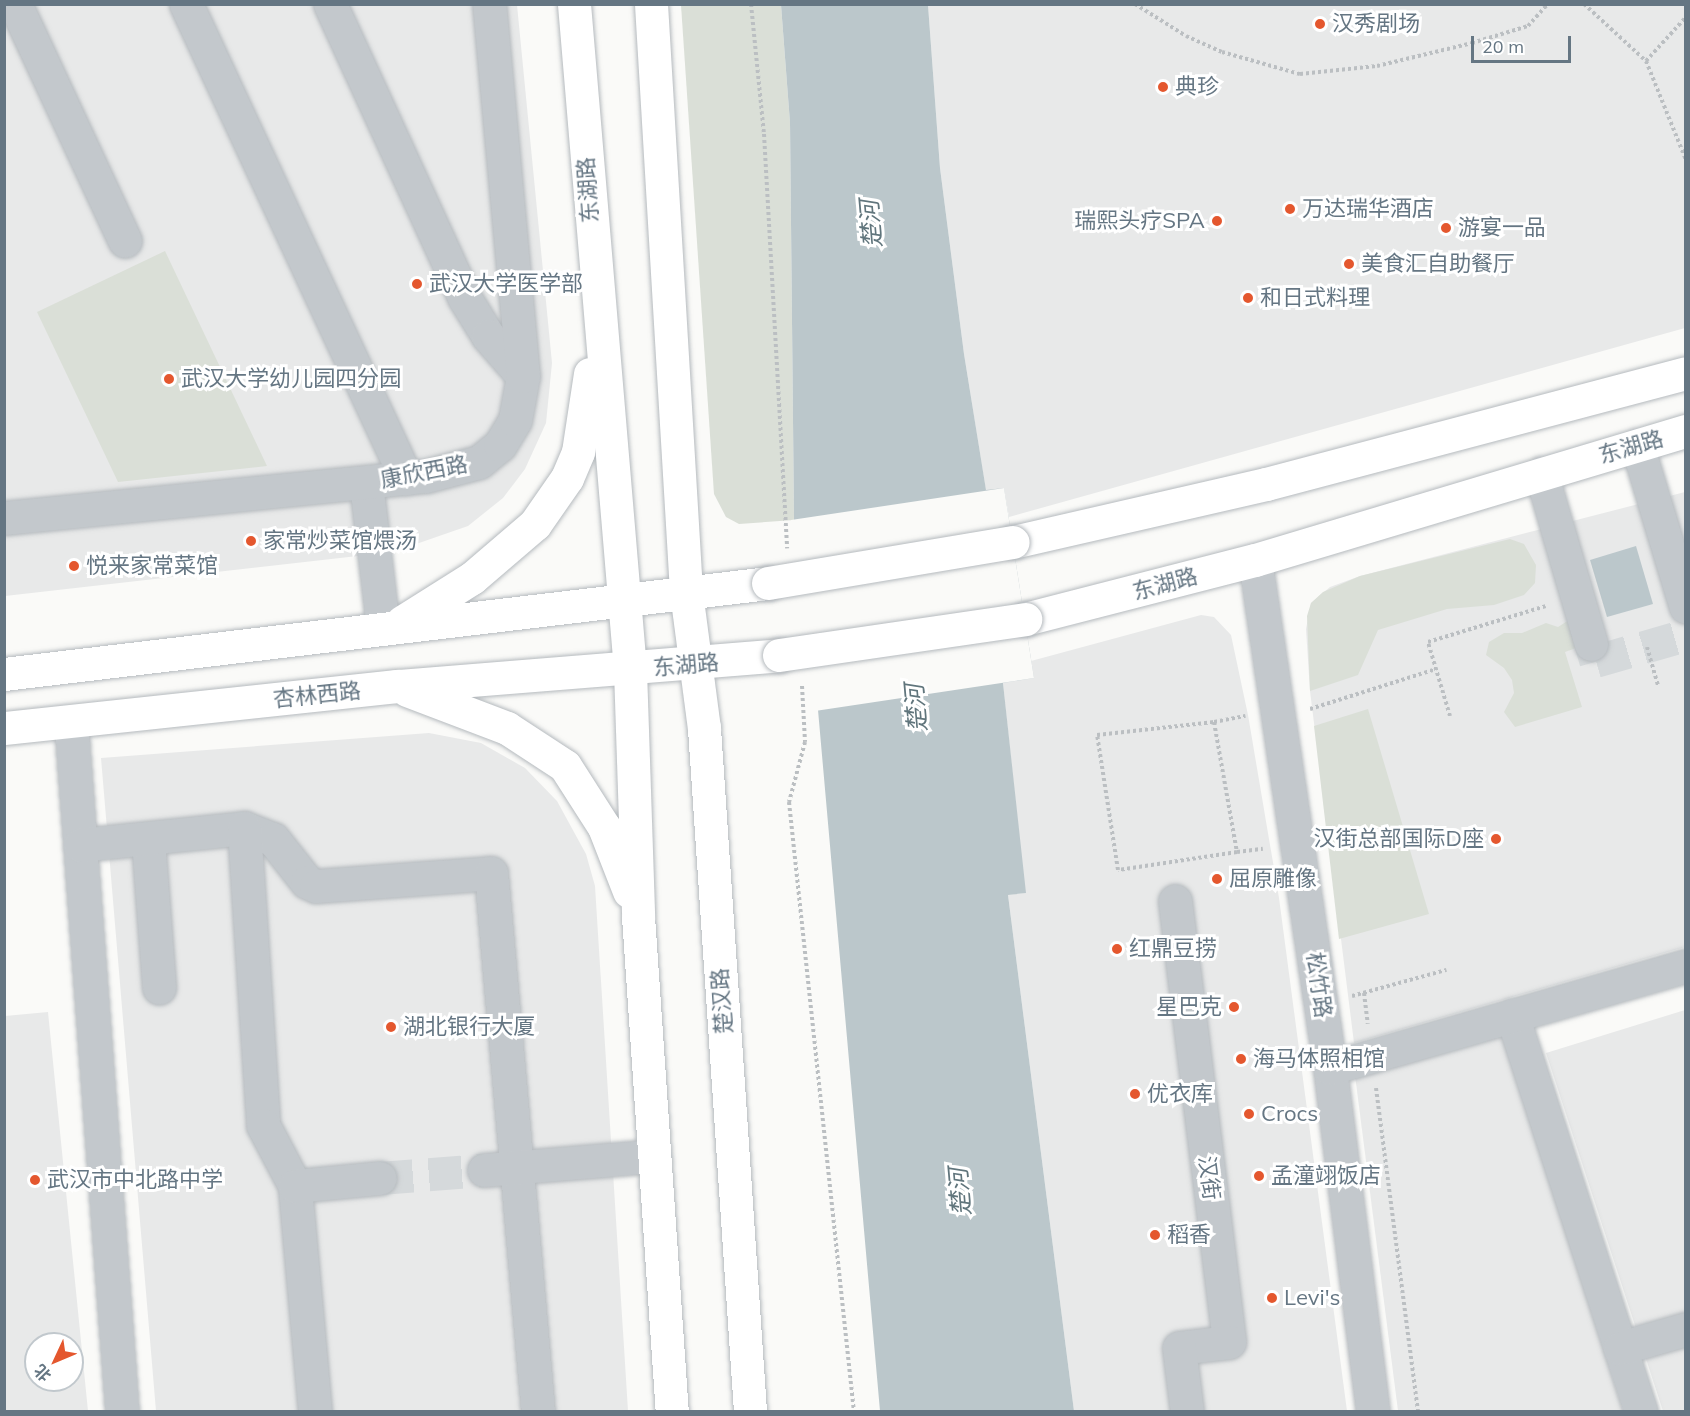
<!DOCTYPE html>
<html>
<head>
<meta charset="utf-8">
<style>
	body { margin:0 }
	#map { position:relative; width:1690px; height:1416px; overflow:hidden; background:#fafaf8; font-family:Mulish,"Noto Sans SC",sans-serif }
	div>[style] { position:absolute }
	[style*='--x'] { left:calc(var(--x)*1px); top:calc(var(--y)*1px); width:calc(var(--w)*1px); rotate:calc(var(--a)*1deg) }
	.built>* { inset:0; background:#e8e9e9 }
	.green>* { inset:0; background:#dadfd7 }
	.water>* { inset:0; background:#bbc7cb }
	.pier>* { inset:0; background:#fafaf8 }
	.minor-tunnel>* { height:33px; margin-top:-16.5px; transform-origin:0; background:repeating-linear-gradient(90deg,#d5d9db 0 33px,transparent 0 49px) }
	.path>* { height:4px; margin-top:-2px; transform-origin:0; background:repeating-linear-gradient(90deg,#bbbfc2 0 3px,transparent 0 6px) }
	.roads { filter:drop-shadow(0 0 2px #b5babe) drop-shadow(0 0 2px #b5babe) }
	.minor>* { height:33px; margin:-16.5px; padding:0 16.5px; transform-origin:16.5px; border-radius:16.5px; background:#c3c8cc }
	.major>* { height:33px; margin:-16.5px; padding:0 16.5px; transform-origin:16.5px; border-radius:16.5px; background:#fff }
	.bridges { filter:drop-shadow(0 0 2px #b5babe) drop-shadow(0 0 2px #b5babe) }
	.major-bridge>* { height:33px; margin:-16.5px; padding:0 16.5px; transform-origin:16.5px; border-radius:16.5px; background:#fff }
	.dots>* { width:16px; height:16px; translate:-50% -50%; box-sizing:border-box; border:3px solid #fff; border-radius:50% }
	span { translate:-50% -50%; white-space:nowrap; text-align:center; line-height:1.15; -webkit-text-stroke:6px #fff; paint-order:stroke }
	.poi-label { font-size:22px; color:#657683 }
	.left { translate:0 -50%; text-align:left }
	.right { translate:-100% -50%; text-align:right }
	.street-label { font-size:22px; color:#657683 }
	.water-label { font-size:24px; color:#60757c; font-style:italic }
	.frame { position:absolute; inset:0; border:6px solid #657683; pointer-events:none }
	.north { position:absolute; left:24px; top:1332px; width:60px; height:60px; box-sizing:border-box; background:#fff; border:2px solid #c1c8cd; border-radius:50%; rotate:226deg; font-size:16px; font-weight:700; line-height:24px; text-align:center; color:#657683 }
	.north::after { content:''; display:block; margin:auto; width:21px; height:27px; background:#e4572e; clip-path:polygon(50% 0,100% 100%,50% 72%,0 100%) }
	.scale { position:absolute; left:1471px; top:36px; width:100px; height:27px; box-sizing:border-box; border:3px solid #657683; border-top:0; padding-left:8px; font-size:18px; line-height:21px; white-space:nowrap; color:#657683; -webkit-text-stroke:4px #fff; paint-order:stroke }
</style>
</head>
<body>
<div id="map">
	<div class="built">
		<div style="clip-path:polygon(4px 5px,517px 5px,552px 363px,546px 423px,525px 469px,503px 498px,468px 526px,393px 552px,5px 596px)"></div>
		<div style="clip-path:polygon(928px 5px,1685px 5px,1685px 328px,1009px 517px,1004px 488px,986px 491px,964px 354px,940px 168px)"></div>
		<div style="clip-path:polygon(1685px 492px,1685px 947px,1354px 1043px,1310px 691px,1306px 629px,1311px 603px,1330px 587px,1360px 576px)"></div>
		<div style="clip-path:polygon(1201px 615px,1214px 617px,1231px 635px,1248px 715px,1279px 898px,1347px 1411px,1074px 1411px,1008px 895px,1025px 893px,1003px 683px,1034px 678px,1031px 661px)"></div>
		<div style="clip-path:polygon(429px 733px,481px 743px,525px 768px,557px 801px,586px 854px,595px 886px,628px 1411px,156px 1411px,101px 758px)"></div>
		<div style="clip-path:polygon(1685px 1010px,1685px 1411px,1663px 1411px,1546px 1053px)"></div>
		<div style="clip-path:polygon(evenodd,48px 1012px,88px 1411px,5px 1411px,5px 1016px,48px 1012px,36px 1344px,72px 1344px,72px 1380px,36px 1380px,36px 1344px)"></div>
		<div style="clip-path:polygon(1502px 1032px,1623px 1411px,1398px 1411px,1355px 1075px)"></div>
	</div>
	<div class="green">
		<div style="clip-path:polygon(681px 5px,781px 5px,790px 123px,794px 520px,739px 524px,726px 517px,714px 494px)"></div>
		<div style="clip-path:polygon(165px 251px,267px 466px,118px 482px,37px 312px)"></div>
		<div style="clip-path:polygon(1510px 539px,1524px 544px,1536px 565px,1535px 583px,1524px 595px,1494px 605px,1447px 609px,1378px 630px,1358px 675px,1310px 691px,1307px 616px,1311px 603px,1323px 592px,1360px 576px)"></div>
		<div style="clip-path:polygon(1569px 620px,1579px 647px,1565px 652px,1582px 707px,1515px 727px,1504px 712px,1514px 693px,1512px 680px,1504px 668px,1486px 655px,1489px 642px,1504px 633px,1522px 633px,1546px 623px,1558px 627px)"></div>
		<div style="clip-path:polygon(1368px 709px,1429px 914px,1339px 939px,1314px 726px)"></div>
	</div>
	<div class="water">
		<div style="clip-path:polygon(781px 5px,928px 5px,940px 168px,964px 354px,986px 490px,1004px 488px,1034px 678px,1003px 683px,1026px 893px,1008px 895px,1074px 1411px,880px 1411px,818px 710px,794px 520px,790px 123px)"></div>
		<div style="clip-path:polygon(1636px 546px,1653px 604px,1607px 617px,1590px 560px)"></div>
	</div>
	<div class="pier">
		<div style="clip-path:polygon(1004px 488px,1034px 678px,815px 711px,791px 520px)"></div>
	</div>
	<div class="minor-tunnel">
		<div style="--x:1591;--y:644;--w:18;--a:74"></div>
		<div style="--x:1596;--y:661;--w:94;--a:-16.1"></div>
		<div style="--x:380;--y:1178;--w:104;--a:-4.4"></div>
	</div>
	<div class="path">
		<div style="--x:751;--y:4;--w:131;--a:84.3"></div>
		<div style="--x:764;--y:134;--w:415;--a:86.8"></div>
		<div style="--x:1135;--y:4;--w:60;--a:32.1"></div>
		<div style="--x:1186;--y:36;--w:39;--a:24"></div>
		<div style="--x:1222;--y:52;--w:81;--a:15.8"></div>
		<div style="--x:1300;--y:74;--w:77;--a:-5.9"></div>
		<div style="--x:1377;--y:66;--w:98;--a:-13.6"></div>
		<div style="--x:1472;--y:43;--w:59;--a:-16.9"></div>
		<div style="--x:1528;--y:26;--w:30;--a:-48"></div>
		<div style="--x:1584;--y:4;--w:84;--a:42.6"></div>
		<div style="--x:1646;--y:61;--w:107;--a:68"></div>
		<div style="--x:1646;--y:61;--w:59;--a:-47.7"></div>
		<div style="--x:1647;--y:647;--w:40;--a:74"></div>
		<div style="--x:802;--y:686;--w:56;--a:86.9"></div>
		<div style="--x:805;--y:742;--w:62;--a:104.9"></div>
		<div style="--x:789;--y:802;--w:613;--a:83.92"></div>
		<div style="--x:1310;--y:709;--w:132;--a:-17.6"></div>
		<div style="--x:1450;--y:716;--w:77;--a:-106.6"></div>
		<div style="--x:1428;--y:642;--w:123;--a:-17"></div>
		<div style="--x:1214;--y:722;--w:132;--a:80"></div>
		<div style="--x:1237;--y:852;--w:120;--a:171.4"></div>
		<div style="--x:1118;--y:870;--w:137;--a:-98.8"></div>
		<div style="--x:1097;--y:735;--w:118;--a:-6.3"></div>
		<div style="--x:1214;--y:722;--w:32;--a:-11"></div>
		<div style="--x:1237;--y:852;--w:26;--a:-7"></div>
		<div style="--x:1364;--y:993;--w:31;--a:83"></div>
		<div style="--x:1352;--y:996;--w:98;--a:-15.5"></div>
		<div style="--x:1376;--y:1088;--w:327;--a:82.6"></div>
	</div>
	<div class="roads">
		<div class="minor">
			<div style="--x:15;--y:4;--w:261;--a:65.1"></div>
			<div style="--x:186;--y:4;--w:523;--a:65.1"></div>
			<div style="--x:330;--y:4;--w:322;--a:65.4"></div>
			<div style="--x:464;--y:297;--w:46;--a:58.4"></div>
			<div style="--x:488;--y:336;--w:53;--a:48.8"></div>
			<div style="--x:1637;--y:445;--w:169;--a:73.2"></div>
			<div style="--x:1541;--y:473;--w:178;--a:73.7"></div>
			<div style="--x:366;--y:483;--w:146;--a:83.3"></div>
			<div style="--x:4;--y:518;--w:424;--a:-5.7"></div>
			<div style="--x:426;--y:476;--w:55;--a:-14.8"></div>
			<div style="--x:479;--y:462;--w:27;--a:-39"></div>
			<div style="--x:500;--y:445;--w:29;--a:-59"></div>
			<div style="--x:515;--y:420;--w:45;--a:-79.7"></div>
			<div style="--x:523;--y:376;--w:374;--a:-95.2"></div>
			<div style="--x:1255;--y:560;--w:514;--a:81.6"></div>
			<div style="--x:1330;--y:1068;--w:347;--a:82.9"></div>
			<div style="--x:71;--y:722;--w:692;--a:85.77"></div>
			<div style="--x:244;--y:828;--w:31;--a:21"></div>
			<div style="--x:273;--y:839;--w:55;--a:51.7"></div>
			<div style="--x:307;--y:882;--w:10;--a:24"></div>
			<div style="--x:316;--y:886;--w:175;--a:-4.2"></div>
			<div style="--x:491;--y:873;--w:541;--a:85.02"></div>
			<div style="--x:148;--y:840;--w:148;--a:85.7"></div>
			<div style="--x:80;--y:845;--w:165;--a:-5.9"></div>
			<div style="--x:244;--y:828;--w:298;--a:86.3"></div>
			<div style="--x:263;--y:1125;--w:69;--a:62.3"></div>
			<div style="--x:1175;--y:901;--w:444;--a:83"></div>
			<div style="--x:1229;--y:1342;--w:50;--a:173.2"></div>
			<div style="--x:1179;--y:1348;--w:64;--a:82.9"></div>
			<div style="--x:1512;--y:1015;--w:417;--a:72"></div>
			<div style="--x:1330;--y:1068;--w:370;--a:-16"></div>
			<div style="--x:484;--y:1170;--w:171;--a:-4.7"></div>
			<div style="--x:1620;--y:1348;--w:69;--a:-16.1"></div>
			<div style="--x:315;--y:1412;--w:227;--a:-95.1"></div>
			<div style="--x:295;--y:1186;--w:85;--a:-5.4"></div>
		</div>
		<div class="major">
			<div style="--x:574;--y:4;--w:668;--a:85.19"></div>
			<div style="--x:630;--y:670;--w:246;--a:88.1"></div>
			<div style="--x:638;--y:916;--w:497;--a:86.1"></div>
			<div style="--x:651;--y:4;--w:589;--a:86.59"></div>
			<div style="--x:686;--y:592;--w:137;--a:82.5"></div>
			<div style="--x:704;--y:728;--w:686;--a:86.15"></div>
			<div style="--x:1013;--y:542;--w:260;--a:-12.9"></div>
			<div style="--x:1266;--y:484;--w:434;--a:-14.8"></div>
			<div style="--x:1025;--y:619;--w:237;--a:-14.4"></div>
			<div style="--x:1255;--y:560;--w:450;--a:-16.7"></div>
			<div style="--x:402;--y:622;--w:83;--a:-32.2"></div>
			<div style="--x:472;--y:578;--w:83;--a:-40.6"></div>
			<div style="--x:535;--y:524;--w:56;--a:-55.2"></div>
			<div style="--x:567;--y:478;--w:28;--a:-67"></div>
			<div style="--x:578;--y:452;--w:79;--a:-81.3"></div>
			<div style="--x:4;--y:674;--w:769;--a:-6.79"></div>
			<div style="--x:407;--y:690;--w:107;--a:20.8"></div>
			<div style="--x:507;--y:728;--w:69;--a:33.2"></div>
			<div style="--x:565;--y:766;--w:72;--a:57.4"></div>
			<div style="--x:604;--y:827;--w:69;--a:68.7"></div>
			<div style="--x:4;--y:728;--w:395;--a:-6.1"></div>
			<div style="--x:397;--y:686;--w:383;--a:-4.6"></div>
		</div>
	</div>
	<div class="bridges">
		<div class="major-bridge">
			<div style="--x:768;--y:583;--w:248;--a:-9.5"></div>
			<div style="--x:779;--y:655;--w:249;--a:-8.3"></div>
		</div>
	</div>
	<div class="dots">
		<div style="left:1320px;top:24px;background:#e4572e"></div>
		<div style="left:1163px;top:87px;background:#e4572e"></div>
		<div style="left:1290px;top:209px;background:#e4572e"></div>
		<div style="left:1217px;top:221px;background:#e4572e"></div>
		<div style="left:1446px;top:228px;background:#e4572e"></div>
		<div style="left:1349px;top:264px;background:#e4572e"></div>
		<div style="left:417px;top:284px;background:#e4572e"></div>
		<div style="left:1248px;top:298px;background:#e4572e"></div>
		<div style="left:169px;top:379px;background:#e4572e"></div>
		<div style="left:251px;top:541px;background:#e4572e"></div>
		<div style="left:74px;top:566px;background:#e4572e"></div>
		<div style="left:1496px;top:839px;background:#e4572e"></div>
		<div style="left:1217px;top:879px;background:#e4572e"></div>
		<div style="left:1117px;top:949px;background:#e4572e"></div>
		<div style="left:1234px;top:1007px;background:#e4572e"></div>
		<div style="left:391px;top:1027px;background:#e4572e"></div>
		<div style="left:1241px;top:1059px;background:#e4572e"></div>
		<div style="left:1135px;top:1094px;background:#e4572e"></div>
		<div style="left:1249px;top:1114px;background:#e4572e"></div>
		<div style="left:1259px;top:1176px;background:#e4572e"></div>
		<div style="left:35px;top:1180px;background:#e4572e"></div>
		<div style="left:1155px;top:1235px;background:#e4572e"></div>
		<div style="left:1272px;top:1298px;background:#e4572e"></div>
	</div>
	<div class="poi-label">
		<span class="left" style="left:1332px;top:24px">汉秀剧场</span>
		<span class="left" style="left:1175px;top:87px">典珍</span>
		<span class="left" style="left:1302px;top:209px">万达瑞华酒店</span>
		<span class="right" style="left:1205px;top:221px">瑞熙头疗SPA</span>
		<span class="left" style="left:1458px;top:228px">游宴一品</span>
		<span class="left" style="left:1361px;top:264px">美食汇自助餐厅</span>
		<span class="left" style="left:429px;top:284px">武汉大学医学部</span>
		<span class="left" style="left:1260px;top:298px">和日式料理</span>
		<span class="left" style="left:181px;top:379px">武汉大学幼儿园四分园</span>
		<span class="left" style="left:263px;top:541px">家常炒菜馆煨汤</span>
		<span class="left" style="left:86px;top:566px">悦来家常菜馆</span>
		<span class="right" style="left:1484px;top:839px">汉街总部国际D座</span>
		<span class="left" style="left:1229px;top:879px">屈原雕像</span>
		<span class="left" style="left:1129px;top:949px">红鼎豆捞</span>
		<span class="right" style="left:1222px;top:1007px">星巴克</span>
		<span class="left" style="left:403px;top:1027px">湖北银行大厦</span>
		<span class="left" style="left:1253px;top:1059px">海马体照相馆</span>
		<span class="left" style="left:1147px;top:1094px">优衣库</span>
		<span class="left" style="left:1261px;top:1114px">Crocs</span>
		<span class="left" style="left:1271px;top:1176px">孟潼翊饭店</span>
		<span class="left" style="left:47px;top:1180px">武汉市中北路中学</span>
		<span class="left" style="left:1167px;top:1235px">稻香</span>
		<span class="left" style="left:1284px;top:1298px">Levi's</span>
	</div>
	<div class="street-label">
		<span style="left:588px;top:190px;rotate:-94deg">东湖路</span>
		<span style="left:1631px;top:447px;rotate:-16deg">东湖路</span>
		<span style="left:424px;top:472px;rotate:-11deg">康欣西路</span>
		<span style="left:1165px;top:584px;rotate:-15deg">东湖路</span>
		<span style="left:686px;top:665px;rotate:-5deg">东湖路</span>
		<span style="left:317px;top:695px;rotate:-6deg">杏林西路</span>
		<span style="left:1319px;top:985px;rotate:82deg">松竹路</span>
		<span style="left:722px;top:1001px;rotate:-94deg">楚汉路</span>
		<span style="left:1209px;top:1178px;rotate:83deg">汉街</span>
	</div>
	<div class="water-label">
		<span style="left:871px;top:224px;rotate:-95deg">楚河</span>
		<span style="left:916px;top:708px;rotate:-95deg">楚河</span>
		<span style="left:960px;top:1192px;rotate:-95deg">楚河</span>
	</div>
	<div class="frame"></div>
	<div class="north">北</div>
	<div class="scale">20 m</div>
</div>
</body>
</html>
